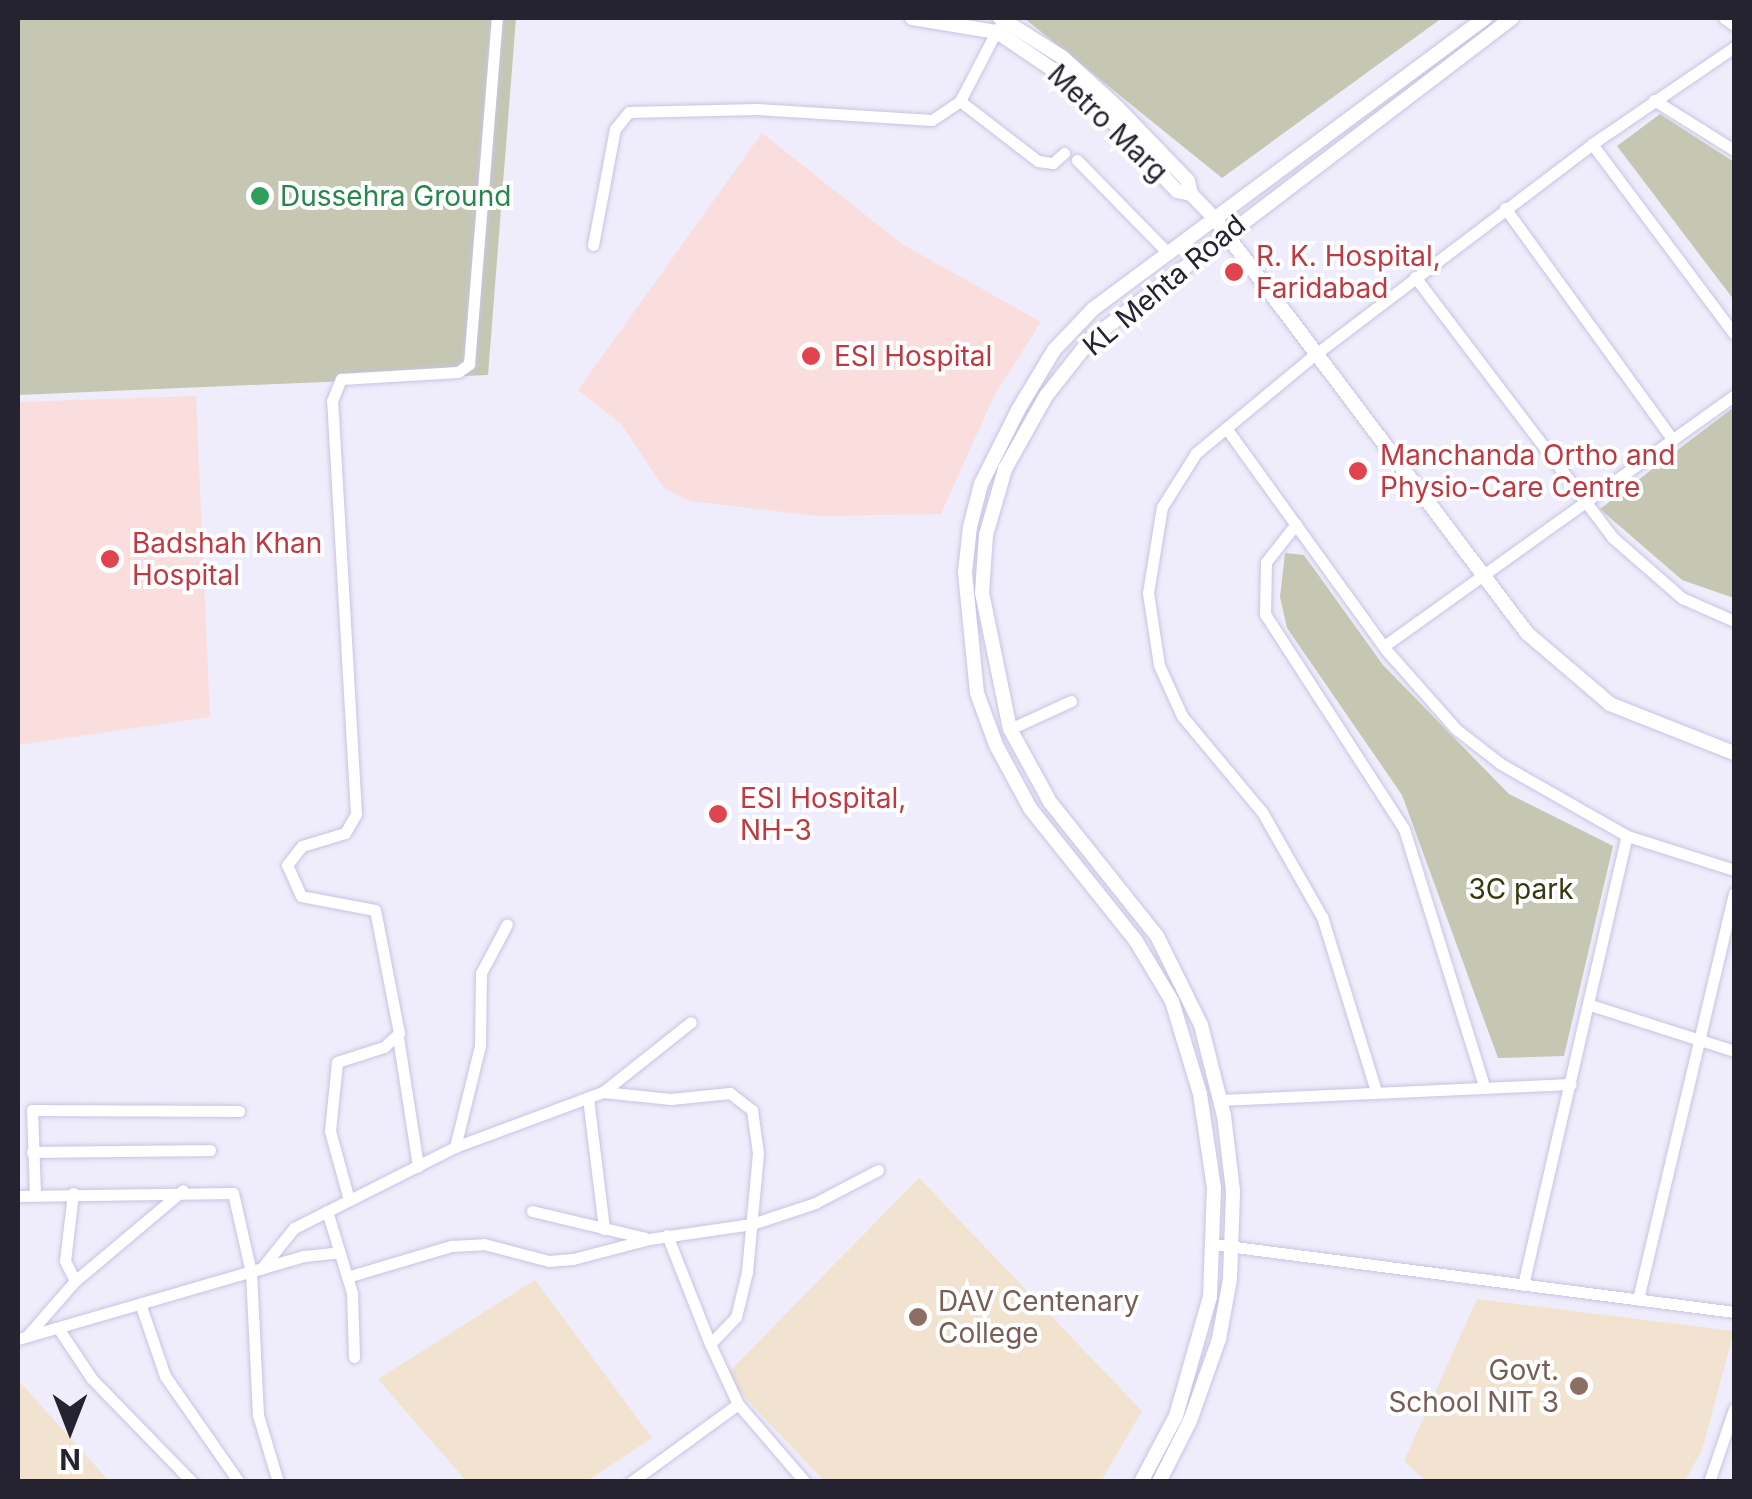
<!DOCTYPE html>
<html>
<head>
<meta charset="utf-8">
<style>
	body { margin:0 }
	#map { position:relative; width:1752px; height:1499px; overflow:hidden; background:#efedfb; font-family:Inter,sans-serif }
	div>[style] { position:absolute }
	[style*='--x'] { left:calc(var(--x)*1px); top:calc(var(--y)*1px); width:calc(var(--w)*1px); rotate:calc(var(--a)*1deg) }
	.education>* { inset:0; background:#f1e3d0 }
	.medical>* { inset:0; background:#f9dedd }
	.green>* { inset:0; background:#c5c7b2 }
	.roads { filter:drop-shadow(0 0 2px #c8c3e3) drop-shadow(0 0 2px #c8c3e3) }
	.minor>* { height:11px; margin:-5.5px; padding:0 5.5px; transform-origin:5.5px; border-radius:5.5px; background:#fff }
	.tertiary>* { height:14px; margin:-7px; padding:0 7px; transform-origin:7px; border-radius:7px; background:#fff }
	.dots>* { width:28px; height:28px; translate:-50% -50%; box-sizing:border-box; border:5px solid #fff; border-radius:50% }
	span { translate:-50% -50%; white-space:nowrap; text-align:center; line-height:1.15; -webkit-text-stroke:8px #fff; paint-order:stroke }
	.street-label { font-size:28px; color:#25232f }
	.leisure-label { font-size:28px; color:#27864d }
	.left { translate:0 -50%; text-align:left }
	.health-label { font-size:28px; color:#be3a42 }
	.park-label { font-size:28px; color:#36380d }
	.education-label { font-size:28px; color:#785e54 }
	.right { translate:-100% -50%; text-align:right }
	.frame { position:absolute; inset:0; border:20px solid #25232f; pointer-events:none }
	.north { position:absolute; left:20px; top:1379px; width:100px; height:100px; -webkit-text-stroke:8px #fff; paint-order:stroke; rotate:180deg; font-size:28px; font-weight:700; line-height:40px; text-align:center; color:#25232f }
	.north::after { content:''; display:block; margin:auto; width:35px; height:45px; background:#25232f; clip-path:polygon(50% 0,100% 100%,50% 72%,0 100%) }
</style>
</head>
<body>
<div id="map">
	<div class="education">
		<div style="clip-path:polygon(919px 1178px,1142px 1411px,1101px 1481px,824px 1481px,725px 1376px)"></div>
		<div style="clip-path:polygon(535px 1280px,652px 1438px,587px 1481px,466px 1481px,378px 1379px)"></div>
		<div style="clip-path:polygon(1477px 1299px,1734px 1331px,1702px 1450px,1685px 1481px,1426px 1481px,1404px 1461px)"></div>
		<div style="clip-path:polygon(18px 1380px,109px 1481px,18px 1481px)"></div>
	</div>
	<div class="medical">
		<div style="clip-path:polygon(762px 133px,902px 244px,1041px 322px,994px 396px,941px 514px,816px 516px,690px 501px,664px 488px,621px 424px,578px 390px)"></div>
		<div style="clip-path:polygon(196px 396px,210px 717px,18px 745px,18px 402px)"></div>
	</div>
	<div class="green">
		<div style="clip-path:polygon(18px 18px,516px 18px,488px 375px,18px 395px)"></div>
		<div style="clip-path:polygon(1024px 18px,1442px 18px,1222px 178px)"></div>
		<div style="clip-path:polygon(1660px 114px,1734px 162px,1734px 300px,1617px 146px)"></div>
		<div style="clip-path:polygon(1734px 407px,1734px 598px,1682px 580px,1600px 509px)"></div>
		<div style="clip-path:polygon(1285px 553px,1304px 555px,1383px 665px,1509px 794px,1613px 846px,1564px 1056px,1498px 1058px,1402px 795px,1287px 628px,1280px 597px)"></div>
	</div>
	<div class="roads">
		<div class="minor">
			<div style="--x:1724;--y:18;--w:12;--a:35"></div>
			<div style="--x:1654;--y:100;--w:94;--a:32"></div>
			<div style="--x:960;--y:101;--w:98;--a:37.6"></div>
			<div style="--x:1038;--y:161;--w:15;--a:8"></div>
			<div style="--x:1053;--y:163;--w:15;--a:-42"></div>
			<div style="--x:1592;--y:144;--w:237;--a:53.2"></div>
			<div style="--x:1077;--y:160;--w:130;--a:45.6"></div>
			<div style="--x:1505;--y:208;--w:285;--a:54.1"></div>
			<div style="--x:593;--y:245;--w:118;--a:-79.3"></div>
			<div style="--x:615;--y:129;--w:22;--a:-51"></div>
			<div style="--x:629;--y:112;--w:128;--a:-1.3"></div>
			<div style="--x:757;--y:109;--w:175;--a:3.6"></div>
			<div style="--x:932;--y:120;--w:34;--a:-34"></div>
			<div style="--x:960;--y:101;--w:82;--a:-62.5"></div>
			<div style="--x:1415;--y:277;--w:326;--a:52.8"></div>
			<div style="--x:1612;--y:537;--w:93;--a:41.1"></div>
			<div style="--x:1682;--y:598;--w:57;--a:23.9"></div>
			<div style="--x:1226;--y:428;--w:275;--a:54.2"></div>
			<div style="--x:1387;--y:651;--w:104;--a:48.5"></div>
			<div style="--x:1456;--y:729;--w:57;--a:37.9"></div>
			<div style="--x:1501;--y:764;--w:145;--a:29.7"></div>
			<div style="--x:1627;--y:836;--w:112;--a:17.6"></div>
			<div style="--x:1296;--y:524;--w:48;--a:128.3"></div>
			<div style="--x:1266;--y:562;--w:52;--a:91.1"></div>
			<div style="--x:1265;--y:614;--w:256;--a:57.1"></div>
			<div style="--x:1404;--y:829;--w:266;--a:72.7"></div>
			<div style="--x:1384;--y:646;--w:431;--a:-35.6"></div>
			<div style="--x:1010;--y:729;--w:67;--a:-24.7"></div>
			<div style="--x:1590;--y:1005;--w:151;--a:17.7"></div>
			<div style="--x:398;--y:1037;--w:131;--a:81.2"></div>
			<div style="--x:1376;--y:1091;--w:182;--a:-107.2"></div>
			<div style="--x:1322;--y:917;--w:121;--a:-119.7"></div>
			<div style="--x:1262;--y:812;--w:125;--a:-129.8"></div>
			<div style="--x:1182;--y:716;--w:56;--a:-114.3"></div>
			<div style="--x:1159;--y:665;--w:73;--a:-98.7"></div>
			<div style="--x:1148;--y:593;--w:87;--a:-80.8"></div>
			<div style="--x:1162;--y:507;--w:64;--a:-57.8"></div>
			<div style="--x:1196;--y:453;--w:152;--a:-39.7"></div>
			<div style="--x:1313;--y:356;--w:350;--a:-37.2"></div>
			<div style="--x:1592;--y:144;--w:172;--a:-34.3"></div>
			<div style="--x:603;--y:1092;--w:68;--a:5.9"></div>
			<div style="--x:671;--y:1099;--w:59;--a:-5.8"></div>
			<div style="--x:730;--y:1093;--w:28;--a:38"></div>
			<div style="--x:752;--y:1110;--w:43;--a:82.1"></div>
			<div style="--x:758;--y:1153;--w:120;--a:95.3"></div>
			<div style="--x:747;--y:1272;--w:46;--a:103.7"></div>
			<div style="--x:736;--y:1317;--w:37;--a:134"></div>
			<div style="--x:710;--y:1344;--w:66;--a:65"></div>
			<div style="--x:588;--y:1098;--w:132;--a:83"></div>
			<div style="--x:1220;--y:1100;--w:351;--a:-2.6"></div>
			<div style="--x:455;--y:1147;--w:104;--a:-76.1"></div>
			<div style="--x:480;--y:1046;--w:73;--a:-89.2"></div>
			<div style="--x:481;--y:973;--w:55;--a:-62"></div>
			<div style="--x:32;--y:1152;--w:178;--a:-0.6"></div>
			<div style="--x:73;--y:1193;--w:68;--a:96.7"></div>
			<div style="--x:65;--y:1261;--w:22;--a:63"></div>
			<div style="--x:35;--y:1194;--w:84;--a:-92"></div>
			<div style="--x:32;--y:1110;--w:207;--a:0.3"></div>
			<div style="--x:18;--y:1196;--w:215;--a:-0.8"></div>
			<div style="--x:233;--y:1193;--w:81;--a:77.2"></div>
			<div style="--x:251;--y:1272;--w:143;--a:87.2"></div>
			<div style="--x:258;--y:1415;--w:70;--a:73.4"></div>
			<div style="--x:349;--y:1200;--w:72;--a:-105.4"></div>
			<div style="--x:330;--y:1131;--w:69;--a:-84.2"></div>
			<div style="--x:337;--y:1062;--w:49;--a:-17.7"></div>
			<div style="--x:384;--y:1047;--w:21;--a:-43"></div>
			<div style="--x:399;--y:1033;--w:125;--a:-101"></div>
			<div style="--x:375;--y:910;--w:75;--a:-169.3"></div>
			<div style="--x:301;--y:896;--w:34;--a:-114"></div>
			<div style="--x:287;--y:865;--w:24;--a:-52"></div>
			<div style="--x:302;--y:846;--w:45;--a:-16.8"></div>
			<div style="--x:345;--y:833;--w:22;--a:-60"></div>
			<div style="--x:356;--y:814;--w:414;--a:-93.3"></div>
			<div style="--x:332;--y:401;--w:24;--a:-68"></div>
			<div style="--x:341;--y:379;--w:117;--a:-3.4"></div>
			<div style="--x:458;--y:372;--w:14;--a:-36"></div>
			<div style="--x:469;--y:364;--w:347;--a:-85.4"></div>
			<div style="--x:327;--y:1211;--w:86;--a:73"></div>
			<div style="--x:352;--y:1293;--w:64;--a:88.2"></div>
			<div style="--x:532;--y:1211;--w:116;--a:13.4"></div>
			<div style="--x:667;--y:1235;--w:117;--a:68.5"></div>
			<div style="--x:1212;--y:1244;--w:526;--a:7.42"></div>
			<div style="--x:261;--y:1269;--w:53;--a:-51.2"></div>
			<div style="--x:294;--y:1228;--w:180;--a:-26.7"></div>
			<div style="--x:455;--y:1147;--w:158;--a:-20.4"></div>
			<div style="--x:603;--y:1092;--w:112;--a:-38.5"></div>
			<div style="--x:347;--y:1277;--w:109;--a:-16.6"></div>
			<div style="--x:451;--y:1246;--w:33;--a:-3"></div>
			<div style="--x:484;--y:1244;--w:67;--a:14.7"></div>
			<div style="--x:549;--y:1261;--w:24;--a:-5"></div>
			<div style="--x:573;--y:1259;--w:79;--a:-14.7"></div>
			<div style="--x:649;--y:1239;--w:104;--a:-8.3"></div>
			<div style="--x:752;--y:1224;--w:66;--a:-18.4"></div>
			<div style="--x:815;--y:1203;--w:71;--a:-27.6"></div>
			<div style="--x:1523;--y:1285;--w:461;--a:-77"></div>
			<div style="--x:1638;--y:1299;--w:417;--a:-76.7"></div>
			<div style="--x:141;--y:1306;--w:74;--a:71.1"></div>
			<div style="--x:165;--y:1376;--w:129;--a:55.1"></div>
			<div style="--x:58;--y:1328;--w:61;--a:56.3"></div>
			<div style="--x:92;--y:1379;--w:144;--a:45.8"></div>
			<div style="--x:27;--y:1336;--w:73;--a:-48.9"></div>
			<div style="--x:75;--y:1281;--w:141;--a:-40.1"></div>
			<div style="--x:18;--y:1339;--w:298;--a:-16.2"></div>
			<div style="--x:304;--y:1256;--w:36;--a:-6"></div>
			<div style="--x:631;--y:1482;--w:132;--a:-36.1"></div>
			<div style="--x:738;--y:1404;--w:103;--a:49.3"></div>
			<div style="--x:1709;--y:1482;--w:77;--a:-71.1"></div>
		</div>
		<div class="tertiary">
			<div style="--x:912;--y:18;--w:86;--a:9.4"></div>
			<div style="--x:997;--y:32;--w:104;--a:34"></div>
			<div style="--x:1083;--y:90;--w:138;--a:47.1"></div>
			<div style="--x:1177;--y:191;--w:14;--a:12"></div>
			<div style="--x:1191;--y:194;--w:33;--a:46"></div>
			<div style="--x:1214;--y:218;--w:520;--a:52.98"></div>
			<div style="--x:1527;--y:633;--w:109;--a:40.5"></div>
			<div style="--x:1610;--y:704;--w:133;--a:21.6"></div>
			<div style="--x:1000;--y:18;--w:73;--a:32.2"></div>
			<div style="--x:1062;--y:57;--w:76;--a:42.3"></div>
			<div style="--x:1118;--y:108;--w:101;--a:46.2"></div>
			<div style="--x:1188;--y:181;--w:13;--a:77"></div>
			<div style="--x:1141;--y:1482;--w:75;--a:-62.1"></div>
			<div style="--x:1176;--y:1416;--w:124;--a:-74.1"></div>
			<div style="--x:1210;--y:1297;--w:109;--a:-87.9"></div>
			<div style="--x:1214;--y:1188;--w:95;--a:-98.5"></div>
			<div style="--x:1200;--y:1094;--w:97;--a:-106.8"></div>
			<div style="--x:1172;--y:1001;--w:70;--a:-121"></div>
			<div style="--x:1136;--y:941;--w:170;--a:-128.6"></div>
			<div style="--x:1030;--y:808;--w:72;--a:-118.4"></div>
			<div style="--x:996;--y:745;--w:55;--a:-110.1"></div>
			<div style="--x:977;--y:693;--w:122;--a:-95.7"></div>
			<div style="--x:965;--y:572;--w:45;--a:-83.7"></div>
			<div style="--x:970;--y:527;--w:44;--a:-75.7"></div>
			<div style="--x:981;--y:484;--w:83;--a:-63.4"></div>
			<div style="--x:1018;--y:410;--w:70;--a:-59"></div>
			<div style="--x:1054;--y:350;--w:57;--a:-46.4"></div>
			<div style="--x:1093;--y:309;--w:488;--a:-36.6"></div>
			<div style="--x:1159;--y:1482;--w:68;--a:-63.1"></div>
			<div style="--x:1190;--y:1421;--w:87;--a:-70.5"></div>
			<div style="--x:1219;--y:1339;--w:61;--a:-79.6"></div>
			<div style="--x:1230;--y:1279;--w:88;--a:-88"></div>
			<div style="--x:1233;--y:1191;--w:76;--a:-96.8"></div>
			<div style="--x:1224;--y:1116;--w:94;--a:-104.2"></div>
			<div style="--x:1201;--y:1025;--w:99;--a:-116.3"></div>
			<div style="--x:1157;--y:936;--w:171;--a:-128.6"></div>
			<div style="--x:1050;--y:802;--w:83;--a:-118.7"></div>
			<div style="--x:1010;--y:729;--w:139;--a:-101.6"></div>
			<div style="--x:982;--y:593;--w:58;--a:-86.1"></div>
			<div style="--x:986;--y:535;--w:69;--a:-73.9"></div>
			<div style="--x:1005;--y:469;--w:84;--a:-60.7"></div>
			<div style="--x:1046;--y:396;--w:73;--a:-51.7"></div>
			<div style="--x:1091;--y:339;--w:529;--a:-37.32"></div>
		</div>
	</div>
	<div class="dots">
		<div style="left:260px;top:196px;background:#2e9e5b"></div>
		<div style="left:1234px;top:272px;background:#e0444e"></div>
		<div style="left:811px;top:356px;background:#e0444e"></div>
		<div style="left:1358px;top:471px;background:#e0444e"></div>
		<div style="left:110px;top:559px;background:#e0444e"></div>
		<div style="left:718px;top:814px;background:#e0444e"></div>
		<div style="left:918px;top:1317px;background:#8d6e63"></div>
		<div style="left:1579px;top:1386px;background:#8d6e63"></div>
	</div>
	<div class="street-label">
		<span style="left:1108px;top:123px;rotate:44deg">Metro Marg</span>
		<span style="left:1164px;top:285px;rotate:-40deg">KL Mehta Road</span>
	</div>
	<div class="leisure-label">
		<span class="left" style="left:280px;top:196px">Dussehra Ground</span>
	</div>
	<div class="health-label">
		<span class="left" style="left:1256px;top:272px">R. K. Hospital,<br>Faridabad</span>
		<span class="left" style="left:834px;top:356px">ESI Hospital</span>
		<span class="left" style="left:1380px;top:471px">Manchanda Ortho and<br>Physio-Care Centre</span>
		<span class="left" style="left:132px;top:559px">Badshah Khan<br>Hospital</span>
		<span class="left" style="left:740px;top:814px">ESI Hospital,<br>NH-3</span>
	</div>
	<div class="park-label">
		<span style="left:1521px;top:889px">3C park</span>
	</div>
	<div class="education-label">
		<span class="left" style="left:938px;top:1317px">DAV Centenary<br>College</span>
		<span class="right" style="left:1559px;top:1386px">Govt.<br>School NIT 3</span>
	</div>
	<div class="frame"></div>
	<div class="north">N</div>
</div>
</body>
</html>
